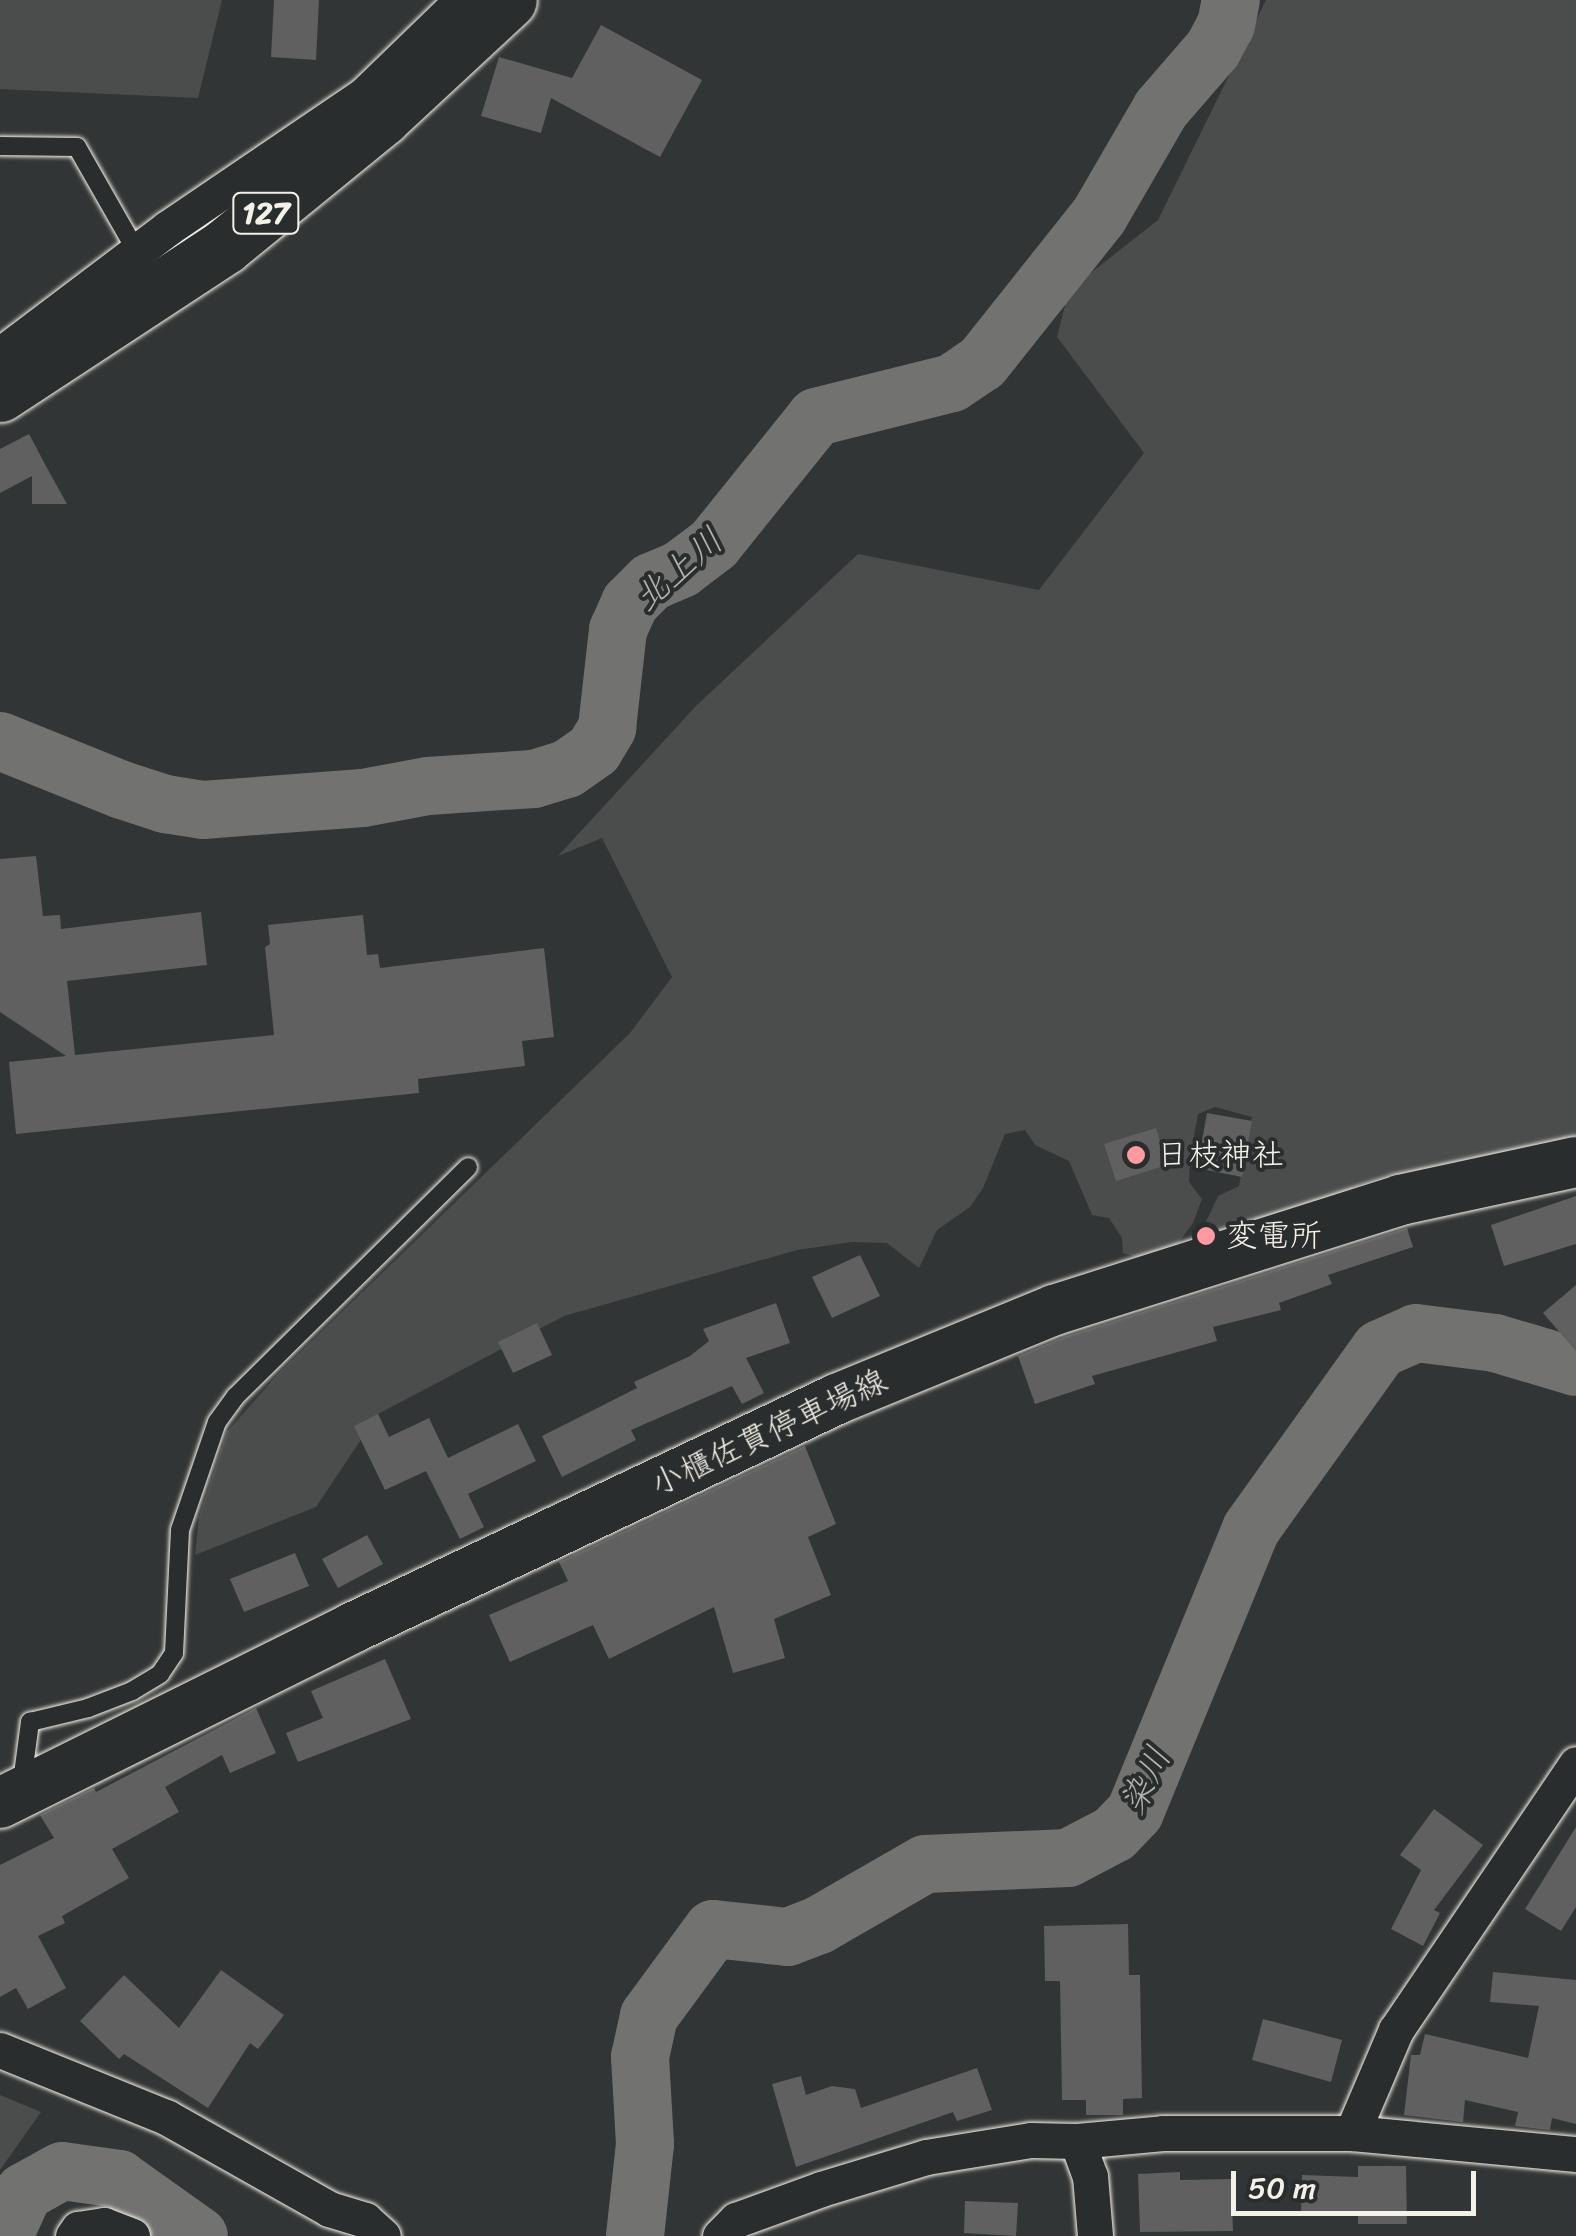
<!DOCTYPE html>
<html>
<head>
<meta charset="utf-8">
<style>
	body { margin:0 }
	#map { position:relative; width:1576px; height:2236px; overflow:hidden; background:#323535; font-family:Sriracha,"Klee One",sans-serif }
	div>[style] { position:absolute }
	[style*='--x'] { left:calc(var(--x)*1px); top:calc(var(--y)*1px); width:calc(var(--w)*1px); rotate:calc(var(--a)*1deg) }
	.green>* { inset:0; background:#4b4d4c }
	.stream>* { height:10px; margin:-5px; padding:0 5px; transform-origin:5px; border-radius:5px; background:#727370 }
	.river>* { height:58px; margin:-29px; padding:0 29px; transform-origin:29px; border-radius:29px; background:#727370 }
	.building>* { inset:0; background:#5f605f }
	.roads { filter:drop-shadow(0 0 2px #f4f1e8) drop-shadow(0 0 2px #f4f1e8) }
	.lane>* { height:18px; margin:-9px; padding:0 9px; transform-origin:9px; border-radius:9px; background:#2a2d2e }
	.street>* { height:35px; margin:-17.5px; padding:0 17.5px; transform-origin:17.5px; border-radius:17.5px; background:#2a2d2e }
	.secondary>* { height:50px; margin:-25px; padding:0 25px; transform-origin:25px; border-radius:25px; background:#2a2d2e }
	.highway>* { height:55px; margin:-27.5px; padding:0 27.5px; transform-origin:27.5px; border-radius:27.5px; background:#2a2d2e }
	.dots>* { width:28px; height:28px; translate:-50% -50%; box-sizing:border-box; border:5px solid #2a2d2e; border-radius:50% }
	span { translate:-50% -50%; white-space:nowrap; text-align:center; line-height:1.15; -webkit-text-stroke:8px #2a2d2e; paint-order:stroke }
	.shield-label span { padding:2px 8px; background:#2a2d2e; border:2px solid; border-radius:8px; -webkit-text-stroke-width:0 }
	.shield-label { font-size:30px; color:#f4f1e8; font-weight:700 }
	.poi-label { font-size:32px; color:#f4f1e8 }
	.left { translate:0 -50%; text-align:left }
	.street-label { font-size:32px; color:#f4f1e8 }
	.water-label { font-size:35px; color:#b3b2ac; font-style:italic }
	.scale { position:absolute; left:1231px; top:2171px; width:245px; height:45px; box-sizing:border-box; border:5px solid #f4f1e8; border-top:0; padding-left:12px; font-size:30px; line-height:35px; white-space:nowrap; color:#f4f1e8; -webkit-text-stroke:8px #2a2d2e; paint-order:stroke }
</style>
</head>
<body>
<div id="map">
	<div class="green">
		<div style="clip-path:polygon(0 0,222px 0,198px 98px,0 89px)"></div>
		<div style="clip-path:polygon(1266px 0,1576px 0,1576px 1144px,1415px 1174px,1391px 1174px,1353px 1187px,1345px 1197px,1213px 1243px,1202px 1230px,1218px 1196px,1239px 1186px,1252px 1117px,1215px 1107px,1198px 1114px,1190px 1159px,1189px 1182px,1202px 1199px,1193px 1223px,1168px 1257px,1142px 1259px,1123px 1253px,1122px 1238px,1109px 1218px,1092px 1215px,1069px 1161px,1035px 1145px,1025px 1130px,1005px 1134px,983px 1188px,970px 1207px,937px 1230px,919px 1268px,887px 1243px,852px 1242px,797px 1250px,564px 1316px,378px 1414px,316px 1507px,195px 1555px,199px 1517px,227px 1432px,279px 1373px,630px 1033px,672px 977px,602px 838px,558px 856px,696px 706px,858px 554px,1039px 590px,1144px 453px,1057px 337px,1069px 290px,1158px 220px)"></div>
		<div style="clip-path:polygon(0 2095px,41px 2112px,0 2170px)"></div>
	</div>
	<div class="stream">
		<div style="--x:1566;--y:1364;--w:13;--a:-42"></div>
	</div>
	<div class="river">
		<div style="--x:0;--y:741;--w:131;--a:21.9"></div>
		<div style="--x:122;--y:790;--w:45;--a:18"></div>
		<div style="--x:165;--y:804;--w:38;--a:9"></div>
		<div style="--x:203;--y:810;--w:160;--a:-4.3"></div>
		<div style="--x:363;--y:798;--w:66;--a:-10.5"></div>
		<div style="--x:428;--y:786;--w:106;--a:-3.8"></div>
		<div style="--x:534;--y:779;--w:34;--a:-17"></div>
		<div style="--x:567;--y:769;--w:33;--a:-35"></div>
		<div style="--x:594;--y:750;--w:26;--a:-59"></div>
		<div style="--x:607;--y:728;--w:99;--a:-83.6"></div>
		<div style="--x:618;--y:630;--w:30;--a:-66"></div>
		<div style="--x:630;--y:603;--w:30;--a:-45"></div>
		<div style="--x:651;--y:582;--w:33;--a:-23"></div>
		<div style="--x:681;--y:569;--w:41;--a:-37.1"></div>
		<div style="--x:714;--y:544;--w:163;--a:-51.2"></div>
		<div style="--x:816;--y:417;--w:140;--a:-14"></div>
		<div style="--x:952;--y:383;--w:36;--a:-34"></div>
		<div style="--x:982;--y:363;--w:188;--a:-51.5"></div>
		<div style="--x:1099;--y:216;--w:124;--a:-59.9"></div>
		<div style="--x:1161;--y:109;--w:79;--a:-49.1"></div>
		<div style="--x:1213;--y:49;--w:27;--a:-62"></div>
		<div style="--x:1226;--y:25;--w:25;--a:-79"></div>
		<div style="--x:4;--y:2236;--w:48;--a:-65.6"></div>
		<div style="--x:24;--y:2192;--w:43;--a:-28.9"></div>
		<div style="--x:62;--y:2171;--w:58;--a:8"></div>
		<div style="--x:119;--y:2179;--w:98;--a:35.5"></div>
		<div style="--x:635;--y:2236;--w:93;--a:-83.8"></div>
		<div style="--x:645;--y:2144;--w:87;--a:-93.3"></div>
		<div style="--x:640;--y:2057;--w:42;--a:-77.6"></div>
		<div style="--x:649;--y:2016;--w:108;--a:-53.7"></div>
		<div style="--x:713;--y:1929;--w:75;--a:6.1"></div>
		<div style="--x:788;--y:1937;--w:33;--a:-21"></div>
		<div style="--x:819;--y:1925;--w:122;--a:-29.9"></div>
		<div style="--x:925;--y:1864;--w:143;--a:-2.4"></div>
		<div style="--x:1068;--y:1858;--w:52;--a:-27.6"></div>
		<div style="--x:1114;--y:1834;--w:30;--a:-46"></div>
		<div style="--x:1135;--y:1812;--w:306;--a:-67.7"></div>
		<div style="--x:1251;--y:1529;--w:221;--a:-54.4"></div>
		<div style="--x:1380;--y:1349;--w:39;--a:-24"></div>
		<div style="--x:1416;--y:1333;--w:80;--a:7.2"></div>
		<div style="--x:1495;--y:1343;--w:84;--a:16.5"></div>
	</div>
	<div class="building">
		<div style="clip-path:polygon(274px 0,319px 0,316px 60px,271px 57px)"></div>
		<div style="clip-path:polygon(601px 25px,702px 80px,660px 157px,551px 98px,541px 133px,481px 116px,499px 57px,572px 78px)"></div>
		<div style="clip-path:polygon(29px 434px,47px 468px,67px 504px,32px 504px,32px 476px,0 493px,0 449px)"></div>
		<div style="clip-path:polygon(36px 856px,43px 916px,60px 915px,61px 929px,201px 912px,207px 965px,67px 981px,75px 1055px,274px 1035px,265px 947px,270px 944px,268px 925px,363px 915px,367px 955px,378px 954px,380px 968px,544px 948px,554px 1037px,522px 1041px,525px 1066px,418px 1079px,419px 1093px,16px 1134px,9px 1062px,66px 1056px,0 1012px,0 859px)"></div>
		<div style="clip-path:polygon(1207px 1113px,1252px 1121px,1242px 1177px,1197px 1168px)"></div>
		<div style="clip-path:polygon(1156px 1128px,1167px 1165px,1116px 1181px,1104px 1144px)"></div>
		<div style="clip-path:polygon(1576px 1196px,1576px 1244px,1504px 1266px,1491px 1225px)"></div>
		<div style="clip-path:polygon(1407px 1228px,1413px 1247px,1328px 1275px,1332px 1284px,1279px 1303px,1281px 1310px,1213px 1327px,1217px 1341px,1092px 1376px,1095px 1384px,1035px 1404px,1018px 1356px,1064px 1337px)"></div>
		<div style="clip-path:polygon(860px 1255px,880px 1296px,832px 1318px,812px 1277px)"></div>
		<div style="clip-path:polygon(1576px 1285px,1576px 1351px,1543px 1313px)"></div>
		<div style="clip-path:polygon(776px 1303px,790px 1343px,746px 1358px,764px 1393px,742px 1404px,732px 1386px,631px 1430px,636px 1440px,562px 1477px,542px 1436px,637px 1388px,634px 1382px,690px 1356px,709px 1341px,703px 1329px)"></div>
		<div style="clip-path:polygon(537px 1323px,552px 1355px,513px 1373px,498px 1342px)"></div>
		<div style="clip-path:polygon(378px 1414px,389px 1437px,429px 1418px,448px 1458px,518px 1424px,536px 1461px,468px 1494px,484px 1527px,460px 1539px,426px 1471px,385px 1490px,354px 1426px)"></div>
		<div style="clip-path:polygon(805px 1446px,836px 1524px,808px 1537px,831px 1595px,774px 1619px,785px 1658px,733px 1673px,714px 1607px,609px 1659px,593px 1625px,510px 1662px,489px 1615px,568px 1581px,559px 1562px)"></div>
		<div style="clip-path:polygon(367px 1535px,383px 1564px,338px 1588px,322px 1559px)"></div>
		<div style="clip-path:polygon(295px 1553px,309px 1586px,244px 1612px,230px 1579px)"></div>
		<div style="clip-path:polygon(385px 1659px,411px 1719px,298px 1762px,286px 1733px,323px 1718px,311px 1691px)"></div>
		<div style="clip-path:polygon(256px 1708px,276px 1753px,230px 1773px,222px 1755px,165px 1787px,179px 1812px,112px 1849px,129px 1878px,62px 1916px,65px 1923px,38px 1936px,66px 1988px,28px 2009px,16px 1988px,0 1997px,0 1865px,54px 1838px,40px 1815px,94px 1788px,96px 1792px)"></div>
		<div style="clip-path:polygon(1434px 1809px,1483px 1845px,1434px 1910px,1440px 1913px,1423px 1946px,1391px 1929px,1421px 1870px,1400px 1855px)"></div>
		<div style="clip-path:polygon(1576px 1827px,1576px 1907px,1561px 1931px,1525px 1909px)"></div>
		<div style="clip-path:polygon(1128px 1924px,1129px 1975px,1140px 1975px,1142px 2098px,1123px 2099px,1123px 2115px,1086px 2115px,1086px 2100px,1062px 2100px,1060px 1981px,1045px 1981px,1044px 1926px)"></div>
		<div style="clip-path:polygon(221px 1970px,284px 2015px,258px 2049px,250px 2043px,208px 2108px,124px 2054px,119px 2059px,80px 2021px,124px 1975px,179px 2028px)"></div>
		<div style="clip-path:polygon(1493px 1972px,1576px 1980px,1576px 2124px,1552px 2118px,1550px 2130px,1515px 2126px,1518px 2112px,1465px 2100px,1463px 2122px,1404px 2115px,1411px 2055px,1420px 2055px,1425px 2034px,1528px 2058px,1539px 2006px,1490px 2002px)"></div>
		<div style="clip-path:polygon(1263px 2019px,1342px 2040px,1331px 2082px,1252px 2060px)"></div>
		<div style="clip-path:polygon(977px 2068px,992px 2110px,957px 2121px,953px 2112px,796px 2167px,772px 2084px,801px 2076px,806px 2095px,832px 2086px,855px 2089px,861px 2108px)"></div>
		<div style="clip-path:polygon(1358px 2166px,1406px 2166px,1407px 2224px,1358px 2224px,1358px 2214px,1301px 2211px,1302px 2175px,1358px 2177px)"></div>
		<div style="clip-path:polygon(1180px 2172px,1180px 2180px,1231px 2179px,1233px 2231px,1140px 2232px,1138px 2174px)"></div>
		<div style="clip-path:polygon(965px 2201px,1018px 2203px,1016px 2236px,964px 2233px)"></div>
	</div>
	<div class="roads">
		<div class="lane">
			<div style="--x:0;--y:146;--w:77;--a:0.7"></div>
			<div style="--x:77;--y:147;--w:121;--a:60.3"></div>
			<div style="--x:22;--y:1782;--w:61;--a:-82.4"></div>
			<div style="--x:30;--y:1722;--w:60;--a:-13.6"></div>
			<div style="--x:88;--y:1708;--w:47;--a:-21.1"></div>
			<div style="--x:132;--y:1691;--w:33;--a:-31"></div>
			<div style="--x:160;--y:1674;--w:25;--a:-56"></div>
			<div style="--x:174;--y:1653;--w:123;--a:-87.2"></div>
			<div style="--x:180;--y:1530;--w:114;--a:-71.1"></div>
			<div style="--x:217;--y:1422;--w:32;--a:-54"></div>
			<div style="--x:236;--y:1396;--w:326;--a:-44.6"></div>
		</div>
		<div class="street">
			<div style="--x:0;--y:355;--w:211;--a:-37.1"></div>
			<div style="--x:168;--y:228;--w:238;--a:-34.2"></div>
			<div style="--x:365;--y:94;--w:135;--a:-44.1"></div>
			<div style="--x:0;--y:2050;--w:179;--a:22"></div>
			<div style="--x:166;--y:2117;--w:187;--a:29.4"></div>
			<div style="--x:329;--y:2209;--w:38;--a:17"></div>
			<div style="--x:365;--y:2220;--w:24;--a:42"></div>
			<div style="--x:1352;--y:2133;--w:112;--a:-66.9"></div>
			<div style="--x:1396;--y:2030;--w:321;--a:-55.9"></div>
			<div style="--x:1077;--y:2141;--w:37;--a:70"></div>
			<div style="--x:1090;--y:2176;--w:60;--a:85.2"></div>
			<div style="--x:73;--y:2236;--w:9;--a:-54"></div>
			<div style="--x:78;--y:2229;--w:26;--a:-9"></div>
			<div style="--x:104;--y:2225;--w:30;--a:21"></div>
			<div style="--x:720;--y:2236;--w:23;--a:-45"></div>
			<div style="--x:736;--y:2220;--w:90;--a:-20"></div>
			<div style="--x:821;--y:2189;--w:110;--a:-16.9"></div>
			<div style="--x:926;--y:2157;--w:106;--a:-9.2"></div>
			<div style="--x:1031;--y:2140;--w:46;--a:1.2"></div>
			<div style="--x:1077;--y:2141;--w:86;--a:-5.3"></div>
			<div style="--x:1163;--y:2133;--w:189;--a:0"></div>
			<div style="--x:1352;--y:2133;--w:225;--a:5.4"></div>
		</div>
		<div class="secondary">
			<div style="--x:0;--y:1803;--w:393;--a:-26.4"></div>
			<div style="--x:352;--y:1628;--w:536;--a:-25.28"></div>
			<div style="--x:837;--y:1399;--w:235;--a:-22.3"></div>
			<div style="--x:1054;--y:1310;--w:363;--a:-17.6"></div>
			<div style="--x:1400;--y:1200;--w:180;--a:-12.2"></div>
		</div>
		<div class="highway">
			<div style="--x:0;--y:394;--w:269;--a:-33.3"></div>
			<div style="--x:225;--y:246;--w:203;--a:-39.2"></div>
			<div style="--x:382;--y:118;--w:173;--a:-42.9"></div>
		</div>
	</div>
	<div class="dots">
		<div style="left:1136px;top:1155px;background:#ff9aa2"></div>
		<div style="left:1206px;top:1236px;background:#ff9aa2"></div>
	</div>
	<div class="shield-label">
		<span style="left:266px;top:213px">127</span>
	</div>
	<div class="poi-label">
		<span class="left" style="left:1156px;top:1155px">日枝神社</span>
		<span class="left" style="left:1226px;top:1236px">変電所</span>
	</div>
	<div class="street-label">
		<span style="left:769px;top:1433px;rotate:-25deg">小櫃佐貫停車場線</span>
	</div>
	<div class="water-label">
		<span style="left:678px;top:569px;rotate:-41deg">北上川</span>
		<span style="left:1145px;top:1780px;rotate:-64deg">染川</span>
	</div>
	<div class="scale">50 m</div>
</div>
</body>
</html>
